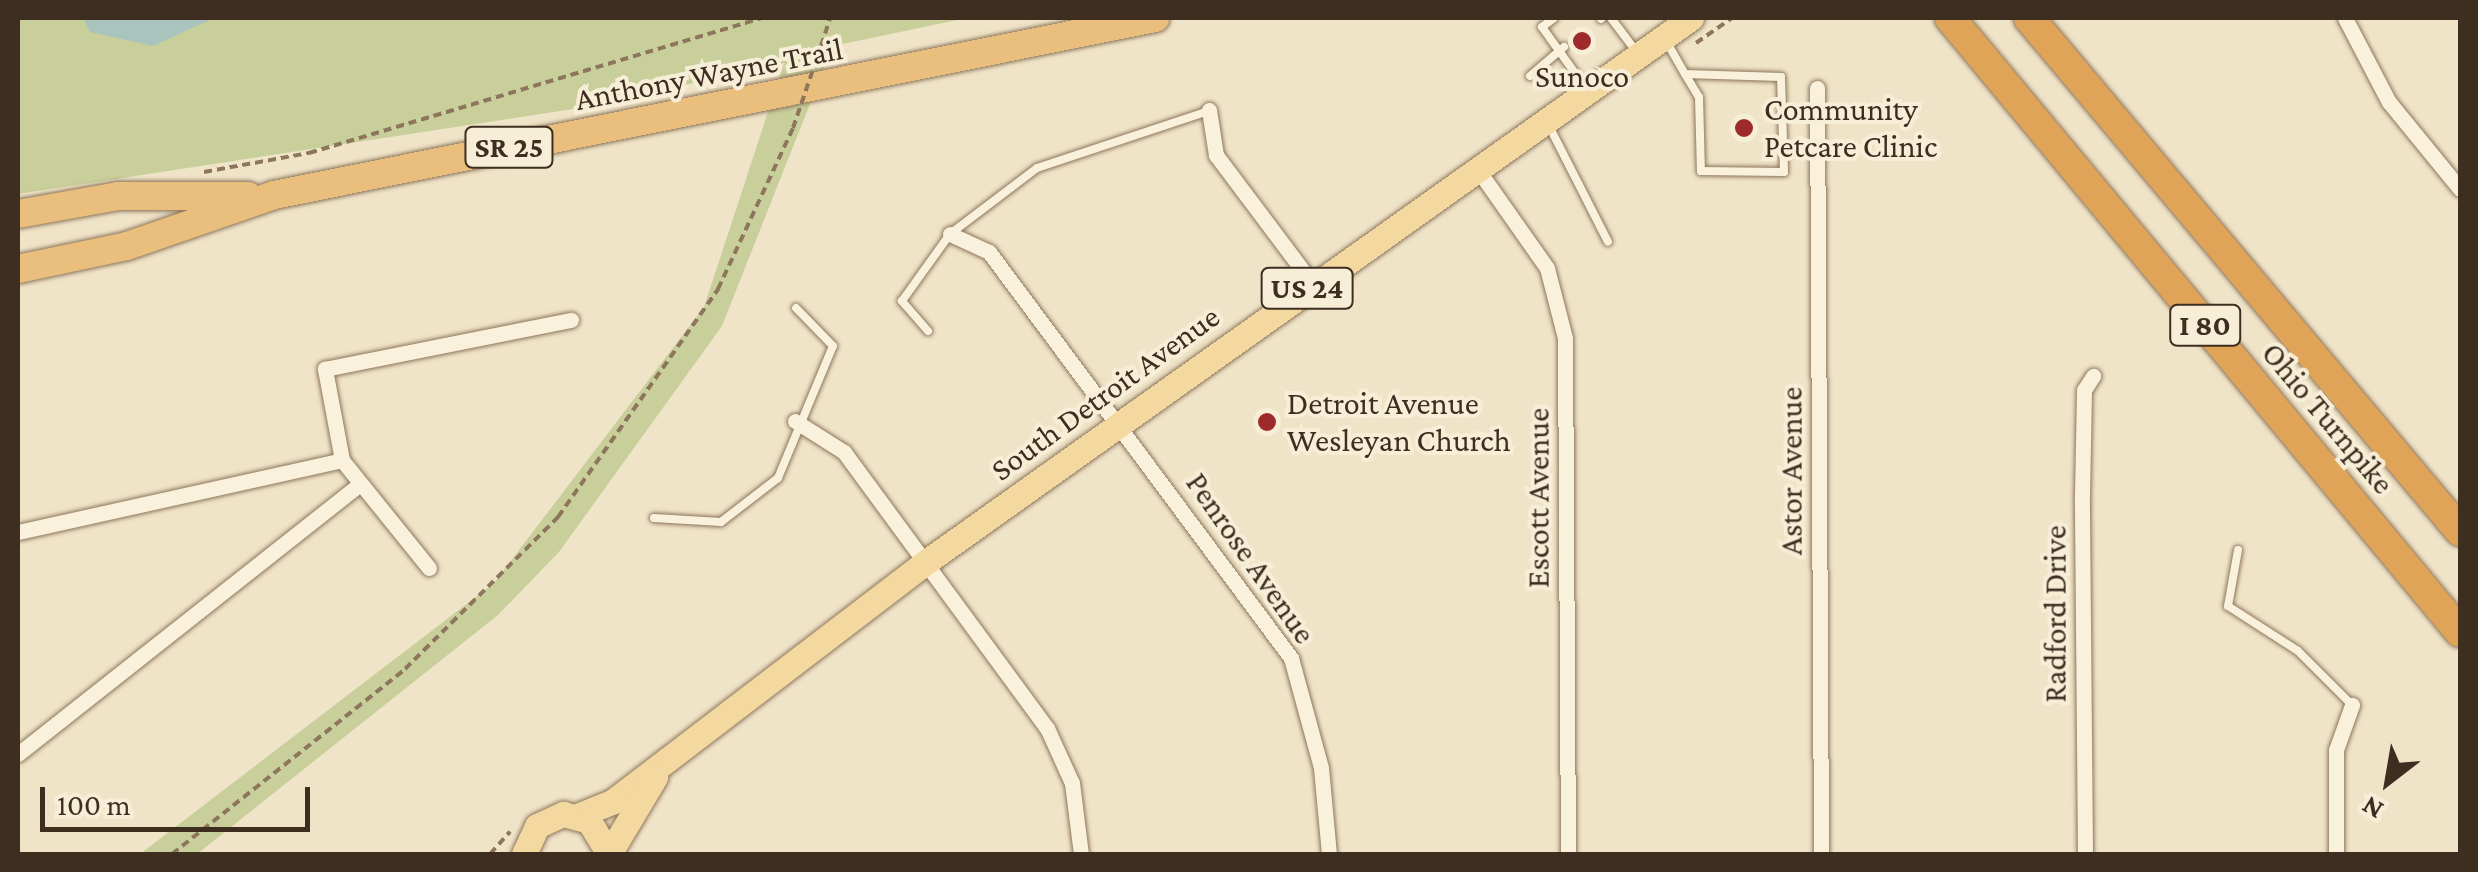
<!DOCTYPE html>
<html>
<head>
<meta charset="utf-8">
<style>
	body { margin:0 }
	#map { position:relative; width:2478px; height:872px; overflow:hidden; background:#f0e4c8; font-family:"Crimson Pro",serif }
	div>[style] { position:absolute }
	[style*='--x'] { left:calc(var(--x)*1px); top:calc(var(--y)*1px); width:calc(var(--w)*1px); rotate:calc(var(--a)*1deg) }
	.green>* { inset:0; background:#c9cf9b }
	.water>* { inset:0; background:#a9c4bc }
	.path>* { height:4px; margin-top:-2px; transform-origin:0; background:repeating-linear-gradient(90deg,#8d765c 0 8px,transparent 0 13px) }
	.roads { filter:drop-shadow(0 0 2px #8d765c) drop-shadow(0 0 2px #8d765c) }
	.service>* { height:8px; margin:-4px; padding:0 4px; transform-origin:4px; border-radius:4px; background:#faf1dc }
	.minor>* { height:15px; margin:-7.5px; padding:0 7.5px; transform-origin:7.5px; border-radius:7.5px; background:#faf1dc }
	.primary>* { height:25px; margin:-12.5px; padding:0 12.5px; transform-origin:12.5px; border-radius:12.5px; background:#f3d9a0 }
	.trunk>* { height:28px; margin:-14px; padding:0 14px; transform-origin:14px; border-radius:14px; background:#eabe7c }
	.motorway>* { height:30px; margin:-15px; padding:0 15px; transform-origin:15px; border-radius:15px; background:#e0a458 }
	.path-bridge>* { height:4px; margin-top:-2px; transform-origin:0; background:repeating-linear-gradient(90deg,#8d765c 0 8px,transparent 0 13px) }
	.dots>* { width:28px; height:28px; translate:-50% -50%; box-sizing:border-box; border:5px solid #f7eed8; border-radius:50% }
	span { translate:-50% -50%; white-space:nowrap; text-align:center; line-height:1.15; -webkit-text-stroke:8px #f7eed8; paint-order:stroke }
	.shield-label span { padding:2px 8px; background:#f7eed8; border:2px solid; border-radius:8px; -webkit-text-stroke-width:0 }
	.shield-label { font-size:30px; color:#3d2e20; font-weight:700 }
	.street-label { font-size:32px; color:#3d2e20 }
	.poi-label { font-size:32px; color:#3d2e20 }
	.left { translate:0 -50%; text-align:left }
	.frame { position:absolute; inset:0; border:20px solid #3d2e20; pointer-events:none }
	.north { position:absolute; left:2338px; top:732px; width:100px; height:100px; -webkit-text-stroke:8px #f7eed8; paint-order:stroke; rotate:211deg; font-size:28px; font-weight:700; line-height:40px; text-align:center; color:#3d2e20 }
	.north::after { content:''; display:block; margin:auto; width:35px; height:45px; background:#3d2e20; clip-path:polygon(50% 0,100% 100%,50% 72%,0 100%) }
	.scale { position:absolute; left:40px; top:787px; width:270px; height:45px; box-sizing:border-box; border:5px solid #3d2e20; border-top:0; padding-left:12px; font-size:30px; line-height:35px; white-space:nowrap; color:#3d2e20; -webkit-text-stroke:8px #f7eed8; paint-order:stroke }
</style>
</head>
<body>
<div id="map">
	<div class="green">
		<div style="clip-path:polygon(18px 18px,967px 18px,833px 46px,722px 326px,559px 552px,498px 615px,197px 854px,140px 854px,494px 583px,704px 307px,784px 63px,586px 107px,18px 194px)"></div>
	</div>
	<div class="water">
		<div style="clip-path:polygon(83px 18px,214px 18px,153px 46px,90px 32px)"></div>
	</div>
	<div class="path">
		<div style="--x:1696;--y:43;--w:44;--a:-34.8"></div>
		<div style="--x:821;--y:46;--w:29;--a:-72"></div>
		<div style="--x:204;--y:172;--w:107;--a:-10.3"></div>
		<div style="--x:309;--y:153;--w:473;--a:-16.6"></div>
		<div style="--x:172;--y:854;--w:298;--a:-38.4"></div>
		<div style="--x:405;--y:669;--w:216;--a:-44.8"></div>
		<div style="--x:558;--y:517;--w:279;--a:-54.9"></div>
		<div style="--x:718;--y:289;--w:178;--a:-65"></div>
		<div style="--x:490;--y:854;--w:30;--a:-48"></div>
	</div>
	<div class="roads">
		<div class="service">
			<div style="--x:1554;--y:18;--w:15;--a:143"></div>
			<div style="--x:1542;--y:27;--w:74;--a:54.4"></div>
			<div style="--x:1611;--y:18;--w:40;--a:53"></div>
			<div style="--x:1601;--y:19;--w:1;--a:-45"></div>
			<div style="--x:1665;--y:39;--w:40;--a:60.3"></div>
			<div style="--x:1685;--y:74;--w:27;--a:59"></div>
			<div style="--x:1699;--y:97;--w:74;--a:88.5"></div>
			<div style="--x:1701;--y:171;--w:83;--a:0.7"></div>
			<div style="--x:1784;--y:172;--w:95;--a:-91.8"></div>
			<div style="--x:1781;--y:77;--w:96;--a:-178.2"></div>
			<div style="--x:1530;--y:76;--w:45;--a:-40.5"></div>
			<div style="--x:1548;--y:124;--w:132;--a:63"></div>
			<div style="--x:928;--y:331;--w:40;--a:-131"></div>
			<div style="--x:902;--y:301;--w:82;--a:-54.4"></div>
			<div style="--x:950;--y:234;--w:109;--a:-37.2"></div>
			<div style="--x:1037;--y:168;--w:180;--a:-18.4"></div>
			<div style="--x:654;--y:518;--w:67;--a:3.4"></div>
			<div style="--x:721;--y:522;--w:72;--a:-37.7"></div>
			<div style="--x:778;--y:478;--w:143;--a:-67.4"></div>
			<div style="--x:833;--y:346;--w:53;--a:-134.2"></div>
			<div style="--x:2238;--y:550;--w:57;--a:100.1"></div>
			<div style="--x:2228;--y:606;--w:83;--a:32.7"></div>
			<div style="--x:2298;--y:651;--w:76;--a:45"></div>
		</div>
		<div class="minor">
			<div style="--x:2345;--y:18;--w:95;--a:62.4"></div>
			<div style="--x:2389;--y:102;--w:112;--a:50.8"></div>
			<div style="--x:1817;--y:88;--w:766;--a:89.7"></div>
			<div style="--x:1209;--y:110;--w:46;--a:81.2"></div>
			<div style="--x:1216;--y:155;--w:161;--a:53.1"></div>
			<div style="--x:1476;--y:167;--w:123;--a:54.9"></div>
			<div style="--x:1547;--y:268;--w:72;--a:75.6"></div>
			<div style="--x:1565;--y:338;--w:516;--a:89.67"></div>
			<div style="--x:950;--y:234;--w:43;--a:24.8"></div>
			<div style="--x:989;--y:252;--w:506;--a:53.36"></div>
			<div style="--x:1291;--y:658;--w:114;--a:74.7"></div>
			<div style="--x:1321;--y:768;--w:86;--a:84.7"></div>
			<div style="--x:795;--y:421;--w:58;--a:32.3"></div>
			<div style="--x:844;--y:452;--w:343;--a:53.7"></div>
			<div style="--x:1047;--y:728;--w:60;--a:65.6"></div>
			<div style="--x:1072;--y:783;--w:72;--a:82.8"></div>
			<div style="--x:18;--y:532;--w:332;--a:-12.5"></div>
			<div style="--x:429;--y:568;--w:139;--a:-128.9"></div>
			<div style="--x:342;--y:460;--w:93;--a:-100.6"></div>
			<div style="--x:325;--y:369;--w:251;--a:-11.3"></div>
			<div style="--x:18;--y:754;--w:432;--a:-38.3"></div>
			<div style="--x:2085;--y:854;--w:359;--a:-90.5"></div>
			<div style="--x:2082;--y:495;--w:105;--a:-88.9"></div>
			<div style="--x:2084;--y:390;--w:17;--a:-57"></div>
			<div style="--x:2336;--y:854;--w:104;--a:-90"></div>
			<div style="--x:2336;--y:750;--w:48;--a:-70.4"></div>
		</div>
		<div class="primary">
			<div style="--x:577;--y:816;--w:38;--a:-22"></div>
			<div style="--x:612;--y:802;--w:395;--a:-37.4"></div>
			<div style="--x:926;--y:562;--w:939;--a:-35.42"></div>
			<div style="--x:524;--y:854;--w:31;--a:-65"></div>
			<div style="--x:537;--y:826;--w:29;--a:-25"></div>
			<div style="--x:563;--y:814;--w:27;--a:15"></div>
			<div style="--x:589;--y:821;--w:39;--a:59"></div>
			<div style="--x:609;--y:854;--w:90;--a:-59.1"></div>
		</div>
		<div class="trunk">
			<div style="--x:18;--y:214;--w:102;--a:-10.2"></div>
			<div style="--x:118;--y:196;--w:130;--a:0"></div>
			<div style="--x:18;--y:269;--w:111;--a:-11.9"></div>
			<div style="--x:127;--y:246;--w:156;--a:-19.1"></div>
			<div style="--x:274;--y:195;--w:899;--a:-11.36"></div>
		</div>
		<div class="motorway">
			<div style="--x:1950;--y:18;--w:798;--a:50.29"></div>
			<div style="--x:2029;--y:18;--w:670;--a:49.96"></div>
		</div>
	</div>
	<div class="path-bridge">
		<div style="--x:793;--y:128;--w:87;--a:-71.1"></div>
	</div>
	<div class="dots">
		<div style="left:1582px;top:41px;background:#9e2a2b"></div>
		<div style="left:1744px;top:128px;background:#9e2a2b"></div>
		<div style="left:1267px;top:422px;background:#9e2a2b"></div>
	</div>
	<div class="shield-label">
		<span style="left:509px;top:147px">SR 25</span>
		<span style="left:1307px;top:288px">US 24</span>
		<span style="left:2205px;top:325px">I 80</span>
	</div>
	<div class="street-label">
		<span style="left:709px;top:74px;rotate:-11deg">Anthony Wayne Trail</span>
		<span style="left:1105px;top:393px;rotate:-36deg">South Detroit Avenue</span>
		<span style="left:2328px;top:418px;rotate:50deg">Ohio Turnpike</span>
		<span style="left:1791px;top:471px;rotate:-90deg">Astor Avenue</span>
		<span style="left:1538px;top:498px;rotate:-90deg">Escott Avenue</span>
		<span style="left:1251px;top:558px;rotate:55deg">Penrose Avenue</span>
		<span style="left:2055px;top:614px;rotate:-90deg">Radford Drive</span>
	</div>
	<div class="poi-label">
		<span style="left:1582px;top:76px">Sunoco</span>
		<span class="left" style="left:1764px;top:128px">Community<br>Petcare Clinic</span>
		<span class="left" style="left:1287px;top:422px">Detroit Avenue<br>Wesleyan Church</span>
	</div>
	<div class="frame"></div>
	<div class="north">N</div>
	<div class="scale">100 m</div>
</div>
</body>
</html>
